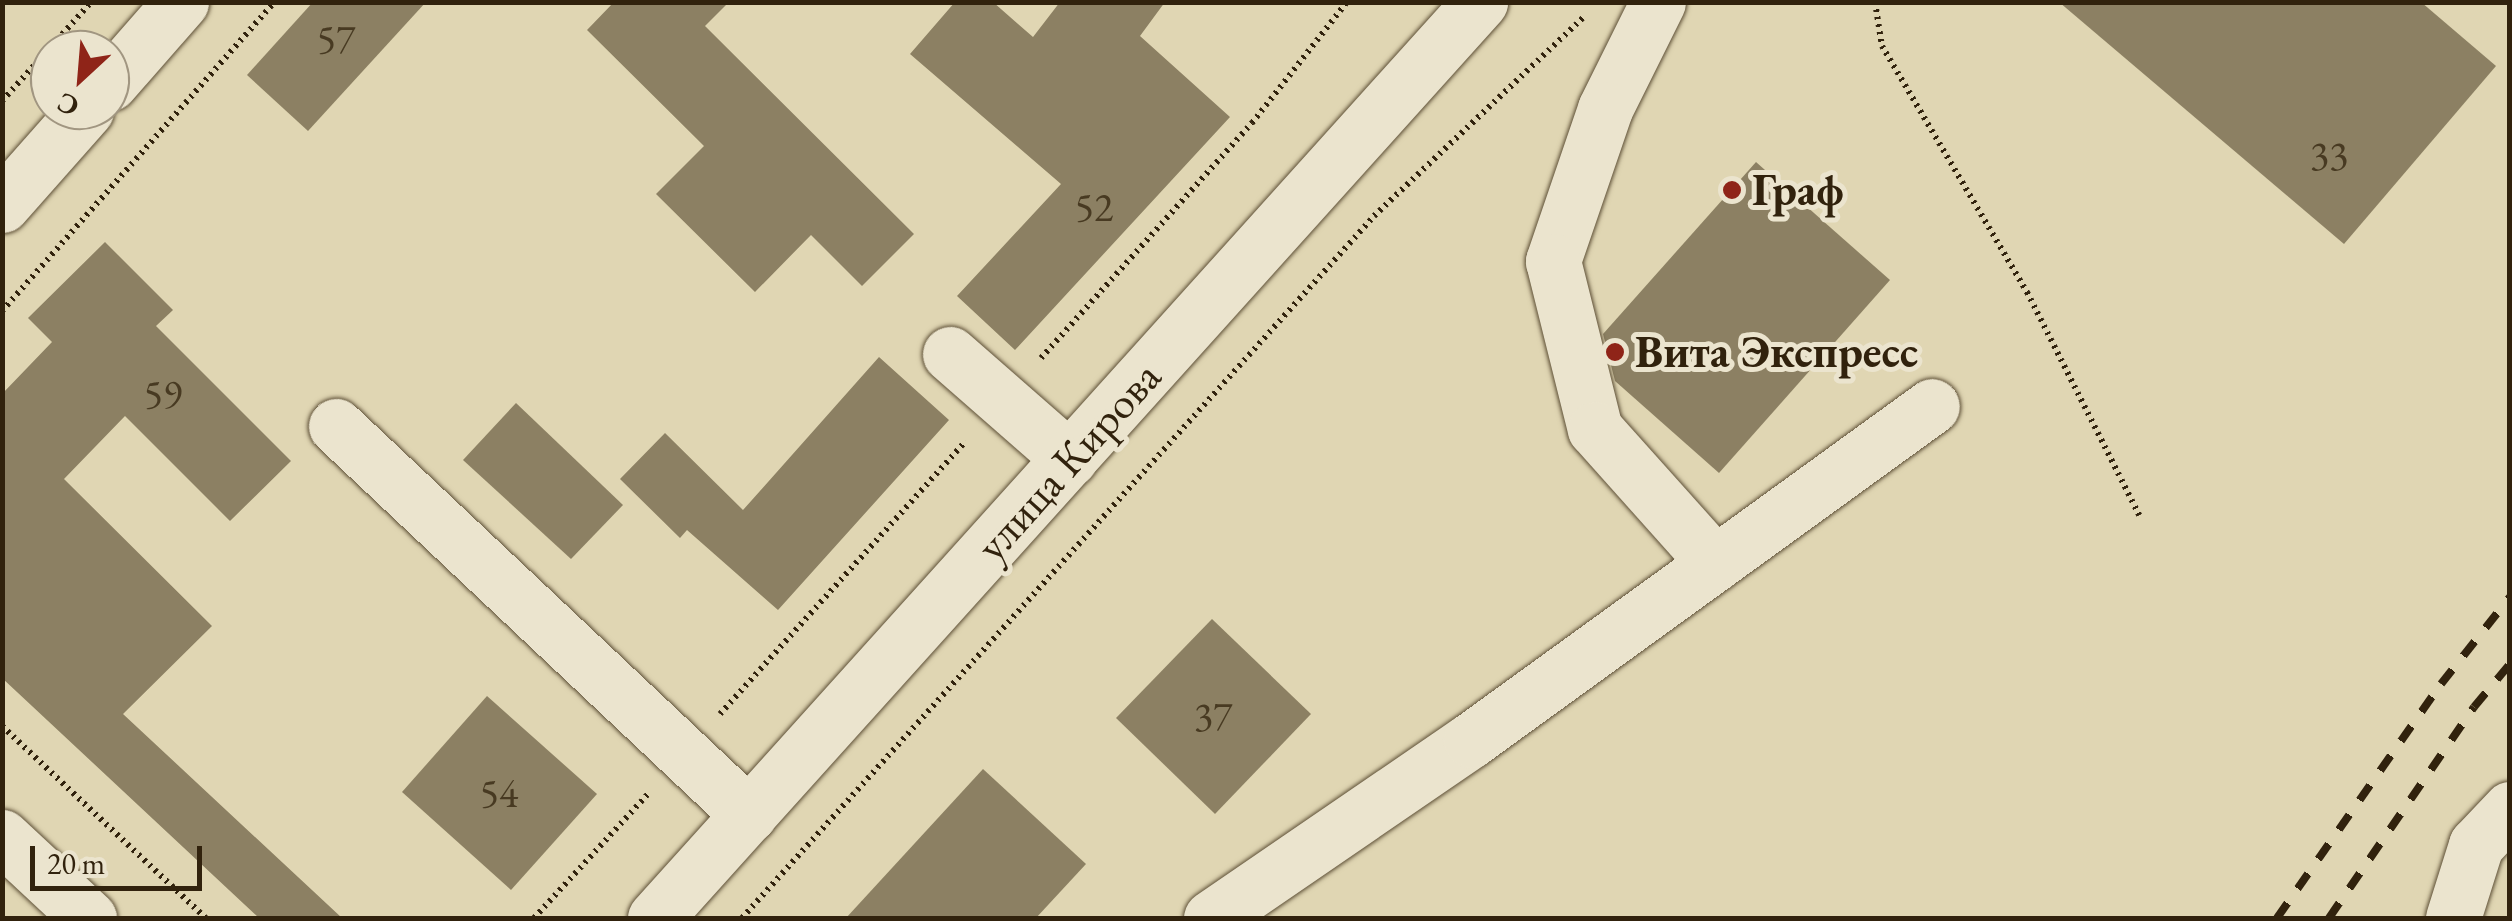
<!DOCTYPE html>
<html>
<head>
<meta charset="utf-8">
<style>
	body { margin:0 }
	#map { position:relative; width:2512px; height:921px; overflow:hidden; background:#e0d6b3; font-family:"EB Garamond",serif }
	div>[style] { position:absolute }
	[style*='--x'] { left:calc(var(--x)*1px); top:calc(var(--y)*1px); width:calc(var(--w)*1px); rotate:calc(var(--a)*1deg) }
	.building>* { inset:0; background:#8c8063 }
	.path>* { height:6px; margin-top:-3px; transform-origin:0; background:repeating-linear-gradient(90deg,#31220d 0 2.5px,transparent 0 7.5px) }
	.roads { filter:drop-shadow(0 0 2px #5d4f36) drop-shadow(0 0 2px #5d4f36) }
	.minor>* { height:55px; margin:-27.5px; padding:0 27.5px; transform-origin:27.5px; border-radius:27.5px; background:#ebe4ce }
	.rail>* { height:8px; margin-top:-4px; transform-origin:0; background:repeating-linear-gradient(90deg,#31220d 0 18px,transparent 0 36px) }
	.dots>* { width:28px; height:28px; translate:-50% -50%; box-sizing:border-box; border:5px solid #ebe4ce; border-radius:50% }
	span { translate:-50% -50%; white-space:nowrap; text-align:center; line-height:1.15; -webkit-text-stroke:10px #ebe4ce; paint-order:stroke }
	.number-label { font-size:40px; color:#483a22 }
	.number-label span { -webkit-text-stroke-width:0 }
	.poi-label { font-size:45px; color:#31220d; font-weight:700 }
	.left { translate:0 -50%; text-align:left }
	.street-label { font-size:45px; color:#31220d }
	.frame { position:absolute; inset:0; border:5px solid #31220d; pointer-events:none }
	.north { position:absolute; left:30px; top:30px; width:100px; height:100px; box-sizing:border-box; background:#ebe4ce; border:2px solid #a19681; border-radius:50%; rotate:206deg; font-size:28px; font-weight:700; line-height:40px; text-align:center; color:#31220d }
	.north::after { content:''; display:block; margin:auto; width:35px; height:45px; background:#8f2418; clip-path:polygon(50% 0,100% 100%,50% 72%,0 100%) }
	.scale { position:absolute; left:30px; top:846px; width:172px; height:45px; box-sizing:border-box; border:5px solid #31220d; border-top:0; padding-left:12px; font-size:30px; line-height:35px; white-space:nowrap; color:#31220d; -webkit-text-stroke:8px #ebe4ce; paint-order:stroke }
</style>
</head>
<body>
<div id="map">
	<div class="building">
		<div style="clip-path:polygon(313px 2px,426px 2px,308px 131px,247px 75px)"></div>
		<div style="clip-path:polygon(614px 2px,729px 2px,705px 26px,914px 234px,862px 286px,811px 235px,755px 292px,656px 194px,704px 146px,587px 30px)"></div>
		<div style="clip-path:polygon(955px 2px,993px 2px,1033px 37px,1060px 2px,1165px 2px,1140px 36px,1230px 117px,1015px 350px,957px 296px,1061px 184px,910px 54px)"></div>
		<div style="clip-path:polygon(2059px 2px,2421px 2px,2496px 66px,2344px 244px)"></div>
		<div style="clip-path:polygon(1756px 162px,1890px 280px,1719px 473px,1615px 381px,1603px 334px)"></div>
		<div style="clip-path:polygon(105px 242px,173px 310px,156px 326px,291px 461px,230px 521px,125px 416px,64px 479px,212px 626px,123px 714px,342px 918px,259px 918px,2px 678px,2px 394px,52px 342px,28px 318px)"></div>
		<div style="clip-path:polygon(879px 357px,949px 420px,778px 610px,687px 530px,680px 538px,620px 479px,665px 433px,743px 510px)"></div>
		<div style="clip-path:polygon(516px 403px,623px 505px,571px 559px,463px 460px)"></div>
		<div style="clip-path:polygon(1212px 619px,1311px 714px,1215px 814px,1116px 718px)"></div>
		<div style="clip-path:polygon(487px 696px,597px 794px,511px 890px,402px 792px)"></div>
		<div style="clip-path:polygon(983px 769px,1086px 864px,1036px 918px,846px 918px)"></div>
	</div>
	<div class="path">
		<div style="--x:1875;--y:2;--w:45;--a:81"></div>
		<div style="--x:1882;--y:46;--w:286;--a:59.5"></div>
		<div style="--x:2027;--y:292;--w:250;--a:63.3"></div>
		<div style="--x:2;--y:101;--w:133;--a:-48"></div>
		<div style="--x:2;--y:311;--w:412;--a:-48.6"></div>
		<div style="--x:1041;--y:358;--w:316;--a:-48.1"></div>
		<div style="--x:1252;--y:123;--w:154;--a:-51.9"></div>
		<div style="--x:720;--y:714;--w:367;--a:-48"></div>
		<div style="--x:2;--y:726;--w:280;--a:43.3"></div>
		<div style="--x:534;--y:918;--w:168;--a:-47.4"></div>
		<div style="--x:742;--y:918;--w:945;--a:-48"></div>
		<div style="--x:1374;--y:216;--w:289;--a:-43.5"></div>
	</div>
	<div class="roads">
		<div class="minor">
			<div style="--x:1658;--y:2;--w:119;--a:116.4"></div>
			<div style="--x:1605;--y:109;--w:161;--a:108.9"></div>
			<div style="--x:1553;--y:261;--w:173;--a:76"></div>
			<div style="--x:1595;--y:429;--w:180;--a:48.2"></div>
			<div style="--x:110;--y:83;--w:108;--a:-48.8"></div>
			<div style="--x:2;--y:205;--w:127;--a:-48.5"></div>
			<div style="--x:950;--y:354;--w:159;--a:41.2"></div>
			<div style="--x:336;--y:426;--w:567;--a:43.29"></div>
			<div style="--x:2;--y:837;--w:119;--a:43"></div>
			<div style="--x:655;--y:918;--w:1233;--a:-47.99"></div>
			<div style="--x:1211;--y:918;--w:315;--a:-34.4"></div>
			<div style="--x:1471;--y:740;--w:569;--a:-35.92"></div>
			<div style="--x:2453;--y:918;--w:77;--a:-72.5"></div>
			<div style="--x:2476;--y:845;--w:50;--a:-46.6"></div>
		</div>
	</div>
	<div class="rail">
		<div style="--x:2277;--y:918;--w:286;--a:-55"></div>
		<div style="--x:2441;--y:684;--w:111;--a:-51.6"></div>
		<div style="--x:2329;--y:918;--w:256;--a:-55.5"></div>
		<div style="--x:2474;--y:707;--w:56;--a:-50.1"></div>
	</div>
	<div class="dots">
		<div style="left:1732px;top:190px;background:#8f2418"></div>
		<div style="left:1615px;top:352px;background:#8f2418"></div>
	</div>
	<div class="number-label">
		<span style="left:336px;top:39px">57</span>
		<span style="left:2329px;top:155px">33</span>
		<span style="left:1094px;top:207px">52</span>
		<span style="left:163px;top:394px">59</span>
		<span style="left:1213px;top:716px">37</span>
		<span style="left:499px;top:793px">54</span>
	</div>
	<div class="poi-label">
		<span class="left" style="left:1752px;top:190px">Граф</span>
		<span class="left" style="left:1635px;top:352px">Вита Экспресс</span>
	</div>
	<div class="street-label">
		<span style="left:1068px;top:461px;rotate:-48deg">улица Кирова</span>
	</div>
	<div class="frame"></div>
	<div class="north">С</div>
	<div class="scale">20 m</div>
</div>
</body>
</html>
